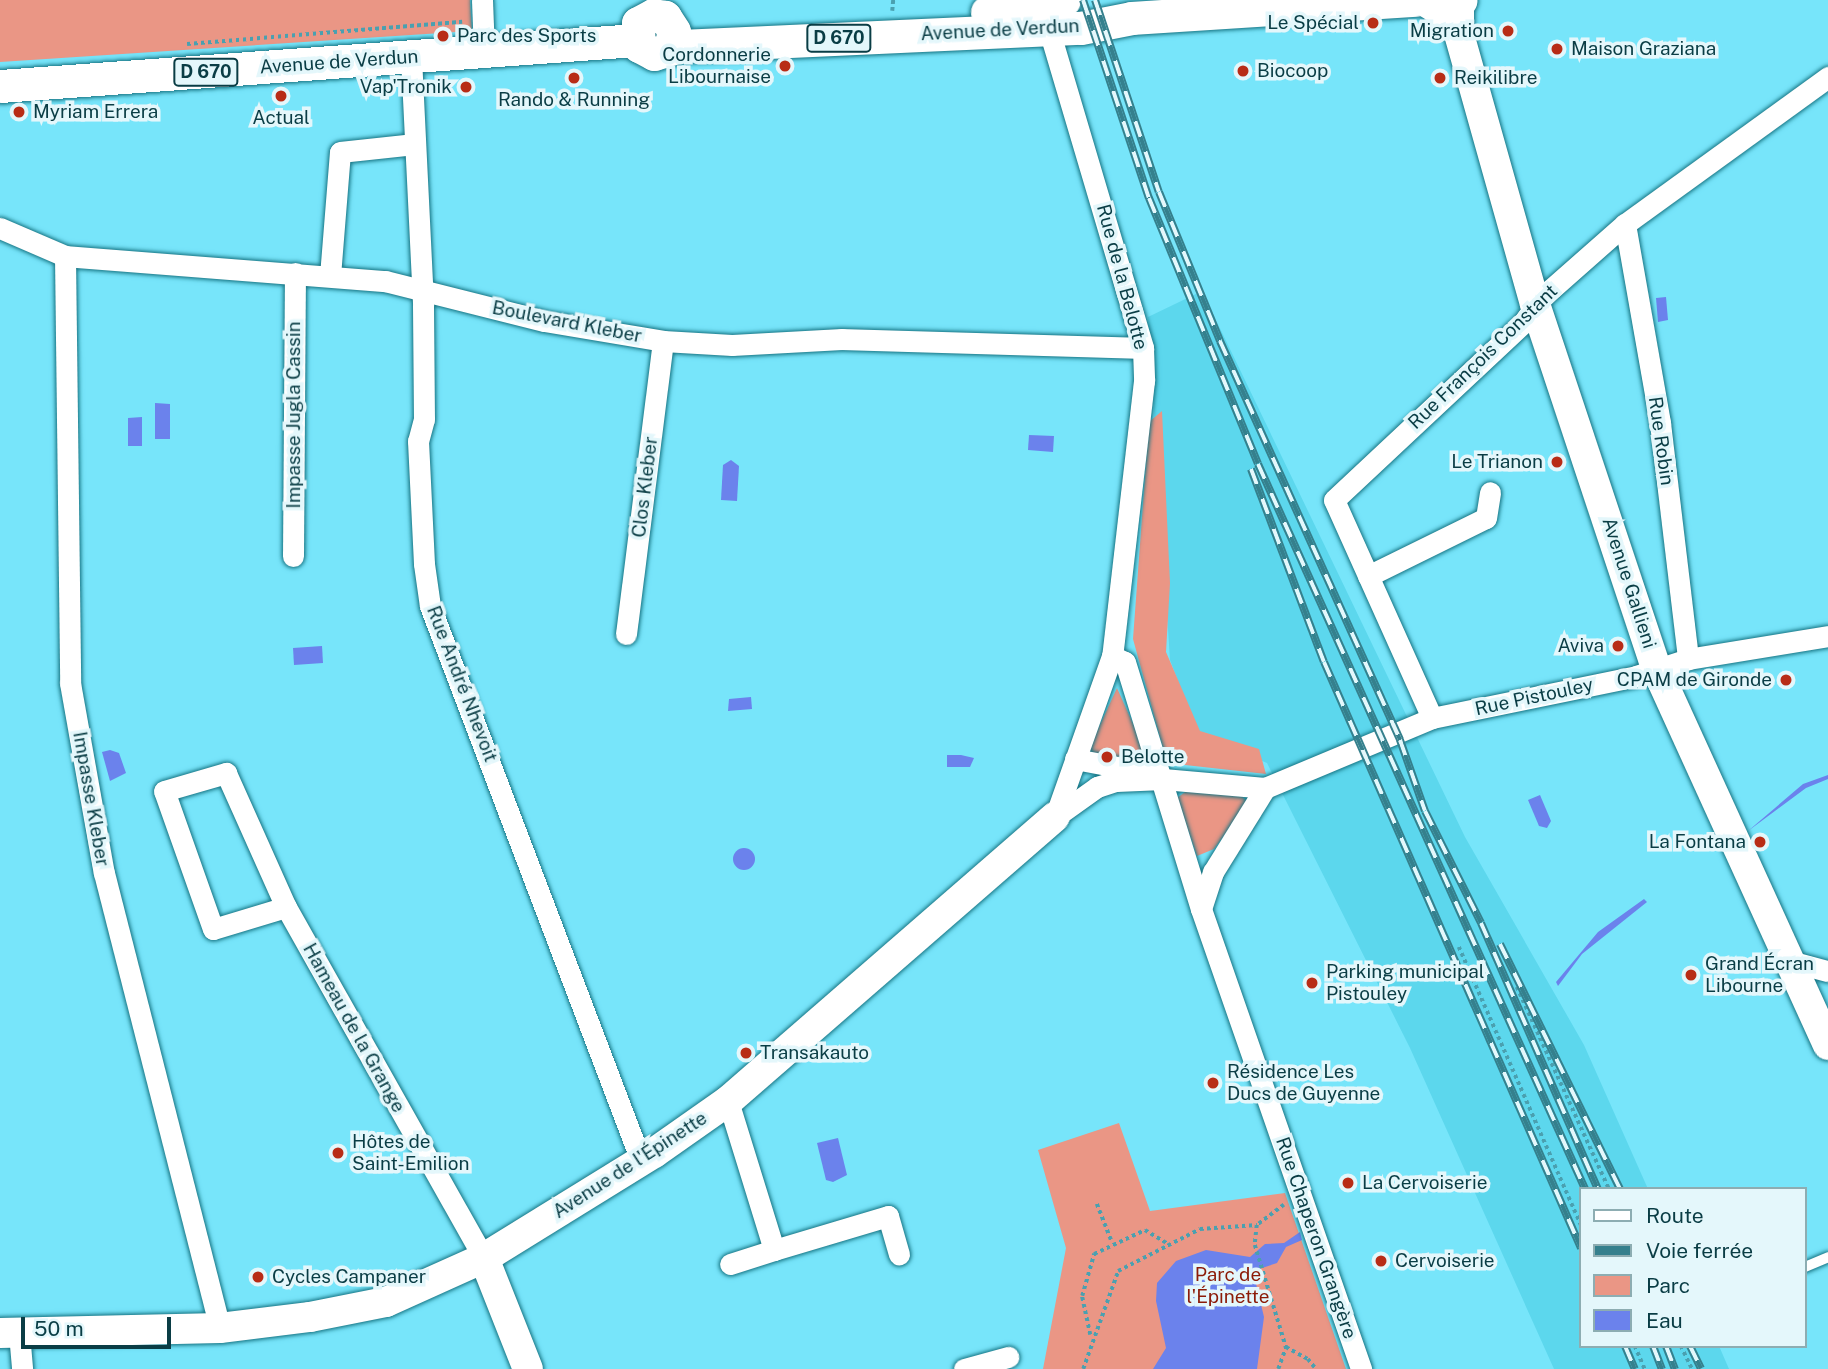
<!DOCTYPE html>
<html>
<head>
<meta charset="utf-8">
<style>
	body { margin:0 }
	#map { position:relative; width:1828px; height:1369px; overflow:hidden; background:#77e5fa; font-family:"Public Sans",sans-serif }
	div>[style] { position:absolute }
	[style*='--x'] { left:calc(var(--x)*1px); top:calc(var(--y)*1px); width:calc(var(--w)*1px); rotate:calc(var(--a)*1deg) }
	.built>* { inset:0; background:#5cd7ed }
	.green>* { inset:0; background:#ea9685 }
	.water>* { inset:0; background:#6b82ec }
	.round { border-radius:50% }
	.path>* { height:3.5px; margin-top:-1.75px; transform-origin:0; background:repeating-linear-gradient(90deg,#4aa0b0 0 3.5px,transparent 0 7px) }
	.roads { filter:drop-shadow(0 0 2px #167483) drop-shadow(0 0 2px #167483) }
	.lane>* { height:10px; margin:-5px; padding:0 5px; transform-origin:5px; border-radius:5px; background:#fff }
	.street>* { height:21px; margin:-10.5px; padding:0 10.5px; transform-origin:10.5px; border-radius:10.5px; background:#fff }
	.secondary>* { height:30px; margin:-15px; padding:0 15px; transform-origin:15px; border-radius:15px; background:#fff }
	.primary>* { height:33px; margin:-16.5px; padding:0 16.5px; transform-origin:16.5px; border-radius:16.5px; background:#fff }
	.rail>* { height:8px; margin-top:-4px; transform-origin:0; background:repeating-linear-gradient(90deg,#e4f7fb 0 16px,#35808d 0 32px); box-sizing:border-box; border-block:2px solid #35808d }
	.dots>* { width:19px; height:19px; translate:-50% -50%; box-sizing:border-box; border:4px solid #e4f7fb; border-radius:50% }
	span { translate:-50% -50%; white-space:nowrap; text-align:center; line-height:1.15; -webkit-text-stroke:7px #e4f7fb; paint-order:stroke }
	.shield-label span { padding:2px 5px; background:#e4f7fb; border:2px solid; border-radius:5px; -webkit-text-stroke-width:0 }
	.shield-label { font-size:18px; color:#0a3d45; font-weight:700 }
	.poi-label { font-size:19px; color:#0a3d45 }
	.right { translate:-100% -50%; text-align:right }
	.left { translate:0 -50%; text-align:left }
	.street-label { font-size:19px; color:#0a3d45 }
	.park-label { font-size:19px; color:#8c1b08 }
	.legend { position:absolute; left:1579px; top:1187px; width:228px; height:161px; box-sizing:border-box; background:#e4f7fb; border:2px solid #8dadb2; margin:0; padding:9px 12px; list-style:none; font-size:21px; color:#0a3d45 }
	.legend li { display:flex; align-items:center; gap:14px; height:35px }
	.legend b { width:35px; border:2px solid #8dadb2 }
	.scale { position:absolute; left:21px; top:1317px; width:150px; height:32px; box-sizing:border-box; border:4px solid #0a3d45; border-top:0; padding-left:9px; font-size:21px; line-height:24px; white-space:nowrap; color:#0a3d45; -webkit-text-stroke:5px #e4f7fb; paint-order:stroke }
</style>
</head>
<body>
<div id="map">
	<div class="built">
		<div style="clip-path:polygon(1202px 291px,1465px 837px,1584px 1045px,1648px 1189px,1581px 1189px,1581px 1346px,1719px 1346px,1729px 1369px,1554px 1369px,1410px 1048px,1267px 763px,1198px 734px,1170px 660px,1148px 317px)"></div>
	</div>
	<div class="green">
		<div style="clip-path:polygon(0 0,470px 0,472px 31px,0 62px)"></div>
		<div style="clip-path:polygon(1162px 411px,1170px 583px,1166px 652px,1200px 731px,1259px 749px,1266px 774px,1167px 763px,1133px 639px,1149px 422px)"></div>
		<div style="clip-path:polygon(1117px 688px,1151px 764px,1086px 755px)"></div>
		<div style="clip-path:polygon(1189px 789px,1241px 795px,1248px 803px,1214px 849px,1197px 856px,1177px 798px)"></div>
		<div style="clip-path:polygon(1119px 1123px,1150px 1211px,1285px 1193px,1346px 1369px,1043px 1369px,1066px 1248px,1038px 1150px)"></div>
	</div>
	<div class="water">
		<div style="clip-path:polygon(1666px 297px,1668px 320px,1658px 322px,1656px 298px)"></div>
		<div style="clip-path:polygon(155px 403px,170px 404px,170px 439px,155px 439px)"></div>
		<div style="clip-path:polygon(142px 417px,142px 446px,128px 446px,128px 418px)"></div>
		<div style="clip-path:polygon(1029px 435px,1054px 436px,1053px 452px,1028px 450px)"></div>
		<div style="clip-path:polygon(731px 460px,739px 466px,737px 501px,721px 500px,723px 465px)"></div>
		<div style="clip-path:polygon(322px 646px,323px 663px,294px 665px,293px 648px)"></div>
		<div style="clip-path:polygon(751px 697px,752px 709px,728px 711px,729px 699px)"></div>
		<div style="clip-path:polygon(110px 750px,119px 753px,126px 773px,110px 781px,102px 752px)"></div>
		<div style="clip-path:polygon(947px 755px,961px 755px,974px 758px,970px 767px,947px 767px)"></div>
		<div style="clip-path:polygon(1828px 775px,1828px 779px,1806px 788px,1748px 831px,1803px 784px)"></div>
		<div style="clip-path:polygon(1540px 795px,1551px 821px,1547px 828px,1539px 826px,1528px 800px)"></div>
		<div class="round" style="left:733px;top:848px;width:22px;height:22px"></div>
		<div style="clip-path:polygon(1644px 899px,1647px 902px,1582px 954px,1558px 986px,1556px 982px,1598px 932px)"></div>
		<div style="clip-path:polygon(838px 1138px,847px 1175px,833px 1182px,826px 1180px,817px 1143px)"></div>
		<div style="clip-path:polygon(1300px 1232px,1302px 1240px,1286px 1247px,1277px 1263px,1253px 1271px,1264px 1317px,1257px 1369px,1153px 1369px,1166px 1348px,1156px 1301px,1157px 1283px,1176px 1261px,1206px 1250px,1250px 1257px,1265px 1244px,1284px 1243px)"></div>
	</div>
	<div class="path">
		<div style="--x:892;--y:11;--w:11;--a:-85"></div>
		<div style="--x:187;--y:44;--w:276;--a:-4.6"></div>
		<div style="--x:1459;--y:947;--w:304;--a:66.3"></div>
		<div style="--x:1517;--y:987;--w:222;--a:65.5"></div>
		<div style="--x:1097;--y:1204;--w:41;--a:68.5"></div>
		<div style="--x:1284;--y:1205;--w:34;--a:143"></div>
		<div style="--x:1257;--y:1225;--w:20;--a:96"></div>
		<div style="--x:1255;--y:1245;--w:107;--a:73.1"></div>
		<div style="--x:1286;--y:1347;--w:25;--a:29"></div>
		<div style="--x:1308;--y:1359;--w:13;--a:51"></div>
		<div style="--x:1090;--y:1335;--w:40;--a:-102"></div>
		<div style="--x:1082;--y:1296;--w:44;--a:-74.1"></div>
		<div style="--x:1094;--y:1254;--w:56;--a:-25.2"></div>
		<div style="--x:1145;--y:1230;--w:27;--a:31"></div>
		<div style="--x:1635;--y:1346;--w:25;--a:67"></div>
		<div style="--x:1681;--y:1346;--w:25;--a:64"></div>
		<div style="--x:1083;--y:1369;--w:104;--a:-70.3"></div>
		<div style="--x:1118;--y:1271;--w:92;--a:-27.1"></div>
		<div style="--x:1200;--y:1229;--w:57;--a:-4"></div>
		<div style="--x:1278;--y:1369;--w:23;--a:-70"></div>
	</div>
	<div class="roads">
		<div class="lane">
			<div style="--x:1805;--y:1267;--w:25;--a:-23"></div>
		</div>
		<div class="street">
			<div style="--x:482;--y:0;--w:52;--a:87.8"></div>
			<div style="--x:1049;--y:30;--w:332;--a:73.5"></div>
			<div style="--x:1143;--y:348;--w:33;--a:88"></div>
			<div style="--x:1144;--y:381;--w:277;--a:96.6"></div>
			<div style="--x:1112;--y:656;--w:171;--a:109.5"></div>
			<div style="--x:411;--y:57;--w:249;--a:87.2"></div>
			<div style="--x:423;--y:306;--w:113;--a:89.5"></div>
			<div style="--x:424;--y:419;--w:23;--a:105"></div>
			<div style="--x:418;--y:441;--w:123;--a:87.2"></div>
			<div style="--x:424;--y:564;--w:42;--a:81.9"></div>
			<div style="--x:430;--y:606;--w:594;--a:69.18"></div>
			<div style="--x:1625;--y:224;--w:202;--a:80"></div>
			<div style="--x:1660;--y:423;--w:238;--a:83.2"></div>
			<div style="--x:0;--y:228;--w:71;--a:23.3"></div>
			<div style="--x:65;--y:256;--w:321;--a:4.5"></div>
			<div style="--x:385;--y:281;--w:164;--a:14.1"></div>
			<div style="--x:544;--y:321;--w:121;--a:9.5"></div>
			<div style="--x:663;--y:341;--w:69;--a:3.3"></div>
			<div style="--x:732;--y:345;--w:110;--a:-3.1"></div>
			<div style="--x:842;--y:339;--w:301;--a:1.7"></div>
			<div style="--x:65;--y:256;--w:427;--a:89.3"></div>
			<div style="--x:70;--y:683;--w:193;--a:79.9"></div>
			<div style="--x:104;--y:873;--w:470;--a:75.7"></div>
			<div style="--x:330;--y:276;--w:124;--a:-85.4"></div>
			<div style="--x:340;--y:152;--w:75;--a:-6.1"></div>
			<div style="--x:293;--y:556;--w:283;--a:-89.6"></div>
			<div style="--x:1368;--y:576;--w:131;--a:-26.2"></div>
			<div style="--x:1486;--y:518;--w:26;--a:-81"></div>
			<div style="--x:626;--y:634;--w:295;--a:-82.8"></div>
			<div style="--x:1112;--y:656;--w:14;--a:25"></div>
			<div style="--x:1125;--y:662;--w:258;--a:72.9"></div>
			<div style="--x:1201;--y:909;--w:487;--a:70.8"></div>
			<div style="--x:1432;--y:718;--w:239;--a:-114.2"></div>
			<div style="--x:1334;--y:500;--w:259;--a:-43.1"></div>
			<div style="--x:1523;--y:323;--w:31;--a:-54"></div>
			<div style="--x:1541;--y:298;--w:112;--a:-41.4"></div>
			<div style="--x:1625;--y:224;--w:251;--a:-35.9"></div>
			<div style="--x:1075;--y:759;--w:70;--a:10.7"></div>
			<div style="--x:1055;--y:817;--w:52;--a:-35.5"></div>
			<div style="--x:1097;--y:787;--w:20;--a:-18"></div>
			<div style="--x:1116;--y:781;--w:47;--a:-2.4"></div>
			<div style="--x:1163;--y:779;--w:102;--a:5"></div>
			<div style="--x:1265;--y:788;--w:181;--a:-22.7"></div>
			<div style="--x:1432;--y:718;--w:208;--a:-11.6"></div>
			<div style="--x:1636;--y:676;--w:55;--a:-18.1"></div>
			<div style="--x:1688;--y:659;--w:142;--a:-9.3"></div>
			<div style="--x:286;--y:907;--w:76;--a:163.2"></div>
			<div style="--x:213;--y:929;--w:146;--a:-109.5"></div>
			<div style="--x:164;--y:791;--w:65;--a:-16.2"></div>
			<div style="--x:226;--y:773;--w:147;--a:65.9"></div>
			<div style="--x:286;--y:907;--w:403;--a:60.6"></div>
			<div style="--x:1201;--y:909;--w:39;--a:-72"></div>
			<div style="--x:1213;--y:872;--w:99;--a:-58.2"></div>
			<div style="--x:1790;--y:961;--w:39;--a:15"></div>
			<div style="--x:728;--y:1101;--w:156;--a:72.8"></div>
			<div style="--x:774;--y:1250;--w:46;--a:162.3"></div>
			<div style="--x:774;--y:1250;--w:119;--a:-16.6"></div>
			<div style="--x:888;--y:1216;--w:40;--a:74"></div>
			<div style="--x:19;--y:1333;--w:36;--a:85"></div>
			<div style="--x:964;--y:1369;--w:46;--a:-15.3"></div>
		</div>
		<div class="secondary">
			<div style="--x:1459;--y:3;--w:31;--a:90"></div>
			<div style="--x:1459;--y:34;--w:280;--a:74.3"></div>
			<div style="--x:1535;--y:304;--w:386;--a:71.6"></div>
			<div style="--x:1657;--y:670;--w:412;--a:65.5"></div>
			<div style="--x:484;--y:1258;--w:119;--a:68.4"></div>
			<div style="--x:0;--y:1333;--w:220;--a:-1.3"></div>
			<div style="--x:220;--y:1328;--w:91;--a:-7"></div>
			<div style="--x:310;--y:1317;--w:77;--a:-11.2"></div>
			<div style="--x:386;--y:1302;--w:107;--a:-24.2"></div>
			<div style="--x:484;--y:1258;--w:200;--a:-31.7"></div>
			<div style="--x:654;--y:1153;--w:90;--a:-35.1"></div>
			<div style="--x:728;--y:1101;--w:433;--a:-41"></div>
		</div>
		<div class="primary">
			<div style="--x:1426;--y:0;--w:19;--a:32"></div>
			<div style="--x:1442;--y:10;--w:21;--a:-28"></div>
			<div style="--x:987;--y:12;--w:78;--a:-8.9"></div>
			<div style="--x:670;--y:47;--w:16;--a:-76"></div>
			<div style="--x:674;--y:31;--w:17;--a:-123"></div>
			<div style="--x:665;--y:17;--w:12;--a:-171"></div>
			<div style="--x:653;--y:15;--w:17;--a:152"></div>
			<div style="--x:638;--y:23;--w:23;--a:88"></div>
			<div style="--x:639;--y:46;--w:17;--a:28"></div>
			<div style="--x:654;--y:54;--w:27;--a:-17"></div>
			<div style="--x:680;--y:46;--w:401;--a:-2.6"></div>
			<div style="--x:1081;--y:28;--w:52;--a:-11.1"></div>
			<div style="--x:1132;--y:18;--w:283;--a:-3.7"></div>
			<div style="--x:0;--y:86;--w:638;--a:-4.14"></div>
		</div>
	</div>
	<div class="rail">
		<div style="--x:1083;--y:0;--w:209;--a:71.6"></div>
		<div style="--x:1149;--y:198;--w:287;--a:67.7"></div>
		<div style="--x:1258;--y:464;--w:795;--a:65.72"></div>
		<div style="--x:1095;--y:0;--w:202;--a:71.6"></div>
		<div style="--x:1159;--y:192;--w:161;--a:67.7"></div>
		<div style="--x:1220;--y:341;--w:438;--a:65.7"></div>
		<div style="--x:1400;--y:740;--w:75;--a:70.6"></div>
		<div style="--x:1425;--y:811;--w:125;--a:63.4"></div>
		<div style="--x:1481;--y:923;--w:291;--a:66.3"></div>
		<div style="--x:1251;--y:469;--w:206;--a:69.3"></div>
		<div style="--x:1324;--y:662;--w:640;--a:66.32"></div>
		<div style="--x:1500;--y:944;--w:273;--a:63.9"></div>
		<div style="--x:1625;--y:1346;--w:25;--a:67"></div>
		<div style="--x:1653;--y:1346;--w:25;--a:69"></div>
		<div style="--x:1666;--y:1346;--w:25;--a:69"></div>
		<div style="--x:1690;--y:1346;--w:25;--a:64"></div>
	</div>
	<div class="dots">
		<div style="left:1373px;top:23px;background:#b82c16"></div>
		<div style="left:1508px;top:31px;background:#b82c16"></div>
		<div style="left:443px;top:36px;background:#b82c16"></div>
		<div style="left:1557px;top:49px;background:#b82c16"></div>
		<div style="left:785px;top:66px;background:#b82c16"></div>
		<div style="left:1243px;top:71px;background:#b82c16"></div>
		<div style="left:574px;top:78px;background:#b82c16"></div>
		<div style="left:1440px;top:78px;background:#b82c16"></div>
		<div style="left:466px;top:87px;background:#b82c16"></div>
		<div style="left:281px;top:96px;background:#b82c16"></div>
		<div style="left:19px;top:112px;background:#b82c16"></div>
		<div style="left:1557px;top:462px;background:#b82c16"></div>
		<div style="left:1618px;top:646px;background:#b82c16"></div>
		<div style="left:1786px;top:680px;background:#b82c16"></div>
		<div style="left:1107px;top:757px;background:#b82c16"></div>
		<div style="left:1760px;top:842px;background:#b82c16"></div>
		<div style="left:1691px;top:975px;background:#b82c16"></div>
		<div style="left:1312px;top:983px;background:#b82c16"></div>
		<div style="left:746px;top:1053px;background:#b82c16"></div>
		<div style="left:1213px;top:1083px;background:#b82c16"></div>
		<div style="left:338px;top:1153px;background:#b82c16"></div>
		<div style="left:1348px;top:1183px;background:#b82c16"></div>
		<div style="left:1381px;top:1261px;background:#b82c16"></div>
		<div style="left:258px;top:1277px;background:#b82c16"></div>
	</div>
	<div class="shield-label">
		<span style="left:839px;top:38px">D 670</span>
		<span style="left:206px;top:72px">D 670</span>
	</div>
	<div class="poi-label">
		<span class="right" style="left:1359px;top:23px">Le Spécial</span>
		<span class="right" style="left:1494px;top:31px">Migration</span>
		<span class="left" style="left:457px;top:36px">Parc des Sports</span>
		<span class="left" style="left:1571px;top:49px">Maison Graziana</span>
		<span class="right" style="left:771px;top:66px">Cordonnerie<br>Libournaise</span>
		<span class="left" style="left:1257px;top:71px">Biocoop</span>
		<span class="left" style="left:1454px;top:78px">Reikilibre</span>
		<span class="right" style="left:452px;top:87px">Vap'Tronik</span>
		<span style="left:574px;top:100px">Rando &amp; Running</span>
		<span class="left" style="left:33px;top:112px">Myriam Errera</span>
		<span style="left:281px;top:118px">Actual</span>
		<span class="right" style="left:1543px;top:462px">Le Trianon</span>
		<span class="right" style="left:1604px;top:646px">Aviva</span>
		<span class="right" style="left:1772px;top:680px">CPAM de Gironde</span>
		<span class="left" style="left:1121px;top:757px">Belotte</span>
		<span class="right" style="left:1746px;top:842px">La Fontana</span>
		<span class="left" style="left:1705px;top:975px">Grand Écran<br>Libourne</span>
		<span class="left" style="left:1326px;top:983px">Parking municipal<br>Pistouley</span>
		<span class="left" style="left:760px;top:1053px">Transakauto</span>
		<span class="left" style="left:1227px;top:1083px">Résidence Les<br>Ducs de Guyenne</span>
		<span class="left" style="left:352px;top:1153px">Hôtes de<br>Saint-Emilion</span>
		<span class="left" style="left:1362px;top:1183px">La Cervoiserie</span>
		<span class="left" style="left:1395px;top:1261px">Cervoiserie</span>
		<span class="left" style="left:272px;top:1277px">Cycles Campaner</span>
	</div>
	<div class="street-label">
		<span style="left:1000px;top:30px;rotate:-3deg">Avenue de Verdun</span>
		<span style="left:339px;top:62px;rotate:-4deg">Avenue de Verdun</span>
		<span style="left:1122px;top:277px;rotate:75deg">Rue de la Belotte</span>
		<span style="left:567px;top:322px;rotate:11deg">Boulevard Kleber</span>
		<span style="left:1483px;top:357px;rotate:-44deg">Rue François Constant</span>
		<span style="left:294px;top:415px;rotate:-90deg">Impasse Jugla Cassin</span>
		<span style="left:1661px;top:441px;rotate:82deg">Rue Robin</span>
		<span style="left:645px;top:487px;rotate:-83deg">Clos Kleber</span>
		<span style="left:1629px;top:583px;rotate:72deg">Avenue Gallieni</span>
		<span style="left:462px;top:684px;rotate:69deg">Rue André Nhevoit</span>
		<span style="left:1534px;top:697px;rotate:-12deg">Rue Pistouley</span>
		<span style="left:91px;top:799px;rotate:80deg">Impasse Kleber</span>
		<span style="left:354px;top:1028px;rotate:61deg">Hameau de la Grange</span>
		<span style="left:630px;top:1165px;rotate:-33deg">Avenue de l'Épinette</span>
		<span style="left:1316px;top:1238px;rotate:71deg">Rue Chaperon Grangère</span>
	</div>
	<div class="park-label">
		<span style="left:1228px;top:1286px">Parc de<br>l'Épinette</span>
	</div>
	<ul class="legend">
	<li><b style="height:9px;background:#fff"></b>Route</li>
	<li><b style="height:9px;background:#35808d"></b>Voie ferrée</li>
	<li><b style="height:19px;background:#ea9685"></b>Parc</li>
	<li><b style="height:19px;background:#6b82ec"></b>Eau</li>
	</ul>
	<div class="scale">50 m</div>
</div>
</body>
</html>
